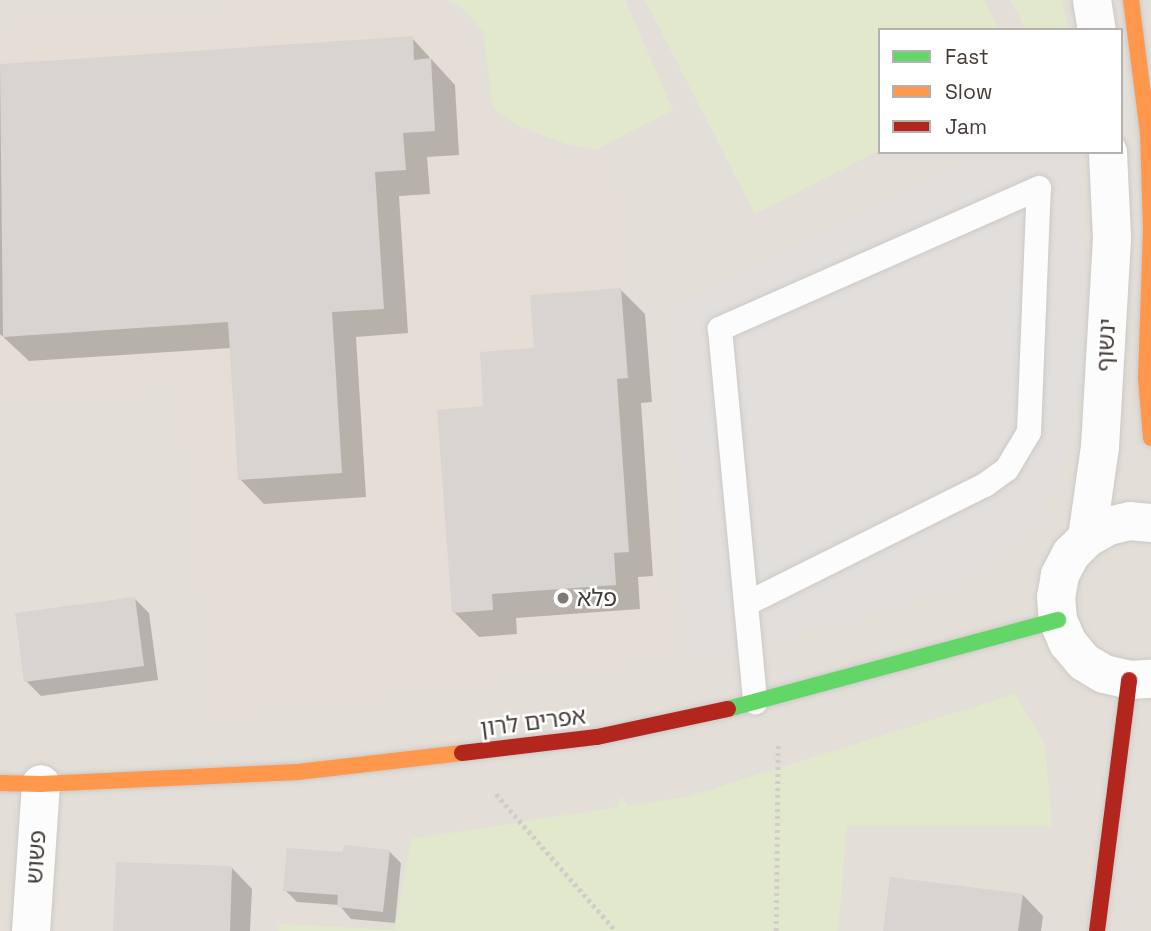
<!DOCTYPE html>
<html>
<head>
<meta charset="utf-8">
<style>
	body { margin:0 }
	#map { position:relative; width:1151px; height:931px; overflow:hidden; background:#efedea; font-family:"Space Grotesk","Noto Sans Hebrew",sans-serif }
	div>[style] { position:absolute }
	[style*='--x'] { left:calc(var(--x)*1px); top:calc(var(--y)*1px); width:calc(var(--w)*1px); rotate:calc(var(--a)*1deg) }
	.residential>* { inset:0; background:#e3ded8 }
	.education>* { inset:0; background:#e5ded6 }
	.green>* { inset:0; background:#e2e8cc }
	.parking>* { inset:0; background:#e1dedb }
	.shadow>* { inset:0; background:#0003 }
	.building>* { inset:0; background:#d7d4d1 }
	.path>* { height:4.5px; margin-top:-2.25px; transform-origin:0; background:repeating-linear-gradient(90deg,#d1cdcb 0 3.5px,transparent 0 7px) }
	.roads { filter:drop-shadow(0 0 2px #ccc9c6) drop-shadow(0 0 2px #ccc9c6) }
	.lane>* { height:24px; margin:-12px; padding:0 12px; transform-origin:12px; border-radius:12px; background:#fdfcfc }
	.street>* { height:38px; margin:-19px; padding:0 19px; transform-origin:19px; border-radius:19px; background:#fdfcfc }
	.fast>* { height:16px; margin:-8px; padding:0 8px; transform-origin:8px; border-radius:8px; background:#63d668 }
	.slow>* { height:16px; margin:-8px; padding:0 8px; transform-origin:8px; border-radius:8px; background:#ff974d }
	.jam>* { height:16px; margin:-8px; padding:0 8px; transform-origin:8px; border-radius:8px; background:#b3261e }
	.dots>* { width:19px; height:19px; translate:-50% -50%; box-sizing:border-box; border:4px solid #fff; border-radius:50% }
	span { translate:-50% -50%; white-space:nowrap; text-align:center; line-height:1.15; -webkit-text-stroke:5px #fff; paint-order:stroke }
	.street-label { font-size:23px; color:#453c37 }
	.poi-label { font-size:23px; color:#453c37 }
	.left { translate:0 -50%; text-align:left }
	.legend { position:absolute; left:878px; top:28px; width:245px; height:126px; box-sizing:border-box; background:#fff; border:2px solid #b5b1af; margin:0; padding:9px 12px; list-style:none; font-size:21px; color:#453c37 }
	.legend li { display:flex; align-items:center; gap:14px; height:35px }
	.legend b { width:35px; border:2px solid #b5b1af }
</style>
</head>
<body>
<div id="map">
	<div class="residential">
		<div style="clip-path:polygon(evenodd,0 0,1151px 0,1151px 931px,0 931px,0 0,880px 30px,1121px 30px,1121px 152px,880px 152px,880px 30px)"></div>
	</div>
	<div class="education">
		<div style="clip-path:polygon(404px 0,459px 21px,479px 105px,491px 126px,554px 159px,605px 160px,666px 652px,219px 710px,184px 383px,0 394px,0 31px)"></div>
	</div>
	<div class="green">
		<div style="clip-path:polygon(447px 0,625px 0,673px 110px,595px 150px,566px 144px,516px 125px,493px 108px,483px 31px,463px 9px)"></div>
		<div style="clip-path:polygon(645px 0,984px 0,999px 30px,880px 30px,880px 150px,755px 214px)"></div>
		<div style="clip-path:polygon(1010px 0,1062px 0,1068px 30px,1027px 30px)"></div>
		<div style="clip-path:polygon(1015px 694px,1045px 744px,1052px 826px,847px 826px,838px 931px,278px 931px,279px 924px,395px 930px,411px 839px,618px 807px,621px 796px,628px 806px,686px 797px)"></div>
	</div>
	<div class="parking">
		<div style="clip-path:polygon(985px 152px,1081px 152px,1086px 363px,1067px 462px,1041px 515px,966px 579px,900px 607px,687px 662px,669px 310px)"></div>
	</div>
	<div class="shadow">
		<div style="clip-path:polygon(412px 38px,455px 85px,459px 155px,427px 157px,430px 194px,399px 196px,408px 333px,356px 337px,366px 497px,264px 504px,240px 479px,231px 348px,29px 361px,0 334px,0 66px)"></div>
		<div style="clip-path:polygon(621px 290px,645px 314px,652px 402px,641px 403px,653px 576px,638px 577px,640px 609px,516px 618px,517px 634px,479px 637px,454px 612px,485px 408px,536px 349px)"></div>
		<div style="clip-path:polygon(134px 598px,149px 613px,158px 680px,41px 696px,26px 681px)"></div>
		<div style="clip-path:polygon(389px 851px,401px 863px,395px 923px,351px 919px,339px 905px,297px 902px,285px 890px,344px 854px)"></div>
		<div style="clip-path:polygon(232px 868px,252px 889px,250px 931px,114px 931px)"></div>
		<div style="clip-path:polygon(1023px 895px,1043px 916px,1041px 931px,885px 931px)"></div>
	</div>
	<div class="building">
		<div style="clip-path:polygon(413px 36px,414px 60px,431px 58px,435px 131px,403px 133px,406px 170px,375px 172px,384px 309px,332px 312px,342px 473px,238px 480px,228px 322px,3px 337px,0 64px)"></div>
		<div style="clip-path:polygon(621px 288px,628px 378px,617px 379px,629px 552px,614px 553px,616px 585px,492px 594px,493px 610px,452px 613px,437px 410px,483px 406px,480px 352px,534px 348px,530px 295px)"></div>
		<div style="clip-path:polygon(135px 597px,144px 666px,24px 682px,15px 613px)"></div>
		<div style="clip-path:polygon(344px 845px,390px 850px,383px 912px,337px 907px,338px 895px,283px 891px,287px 848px,343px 852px)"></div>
		<div style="clip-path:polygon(116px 862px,232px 866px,230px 931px,113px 931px)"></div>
		<div style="clip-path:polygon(890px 877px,1023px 894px,1018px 931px,883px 931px)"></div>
	</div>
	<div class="path">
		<div style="--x:496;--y:794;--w:182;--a:48.8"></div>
		<div style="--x:776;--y:931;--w:188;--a:-89.4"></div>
	</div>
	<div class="roads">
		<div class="lane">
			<div style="--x:746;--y:604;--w:267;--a:-26.5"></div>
			<div style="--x:985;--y:485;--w:27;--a:-36"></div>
			<div style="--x:1007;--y:469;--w:43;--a:-59.3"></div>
			<div style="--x:1029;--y:432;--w:244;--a:-87.7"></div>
			<div style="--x:1039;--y:188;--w:349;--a:156.2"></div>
			<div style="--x:720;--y:329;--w:375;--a:84.6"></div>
		</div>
		<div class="street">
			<div style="--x:1092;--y:0;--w:30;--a:81"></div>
			<div style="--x:1151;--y:523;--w:21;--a:-175"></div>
			<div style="--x:1130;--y:521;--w:23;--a:167"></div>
			<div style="--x:1108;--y:526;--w:24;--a:150"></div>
			<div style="--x:1087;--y:538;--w:23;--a:135"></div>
			<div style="--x:1071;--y:554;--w:24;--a:118"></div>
			<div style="--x:1060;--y:575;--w:22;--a:100"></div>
			<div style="--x:1056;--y:597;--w:23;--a:85"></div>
			<div style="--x:1058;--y:620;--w:25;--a:67"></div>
			<div style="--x:1068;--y:643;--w:25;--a:50"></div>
			<div style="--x:1084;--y:662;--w:23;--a:31"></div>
			<div style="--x:1104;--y:674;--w:26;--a:13"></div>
			<div style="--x:1129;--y:680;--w:22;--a:-3"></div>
			<div style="--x:1087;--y:538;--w:92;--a:-81.9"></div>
			<div style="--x:1100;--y:447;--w:209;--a:-86.7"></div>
			<div style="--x:1112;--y:238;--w:86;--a:-92.7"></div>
			<div style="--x:31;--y:931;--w:147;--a:-86.1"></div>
		</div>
		<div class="fast">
			<div style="--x:728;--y:709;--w:342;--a:-15.1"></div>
		</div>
		<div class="slow">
			<div style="--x:1131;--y:0;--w:133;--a:82.7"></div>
			<div style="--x:1148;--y:132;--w:97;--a:88.2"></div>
			<div style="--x:1151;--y:229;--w:149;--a:91.9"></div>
			<div style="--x:1146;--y:378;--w:60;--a:85.2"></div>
			<div style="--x:0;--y:783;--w:41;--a:1.4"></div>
			<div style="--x:41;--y:784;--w:257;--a:-2.7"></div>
			<div style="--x:298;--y:772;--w:165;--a:-6.6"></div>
		</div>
		<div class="jam">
			<div style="--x:462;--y:753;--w:136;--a:-6.8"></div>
			<div style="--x:597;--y:737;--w:134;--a:-12.1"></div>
			<div style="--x:1097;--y:931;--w:253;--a:-82.7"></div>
		</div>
	</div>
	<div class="dots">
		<div style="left:563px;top:598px;background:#807a76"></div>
	</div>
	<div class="street-label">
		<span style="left:1106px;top:345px;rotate:-87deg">ינשוף</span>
		<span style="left:533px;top:722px;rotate:-7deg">אפרים לרון</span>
		<span style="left:36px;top:857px;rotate:-86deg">פשוש</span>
	</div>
	<div class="poi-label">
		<span class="left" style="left:577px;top:598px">פלא</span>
	</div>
	<ul class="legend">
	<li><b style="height:9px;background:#63d668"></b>Fast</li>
	<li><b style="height:9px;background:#ff974d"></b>Slow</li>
	<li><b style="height:9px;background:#b3261e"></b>Jam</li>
	</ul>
</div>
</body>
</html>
